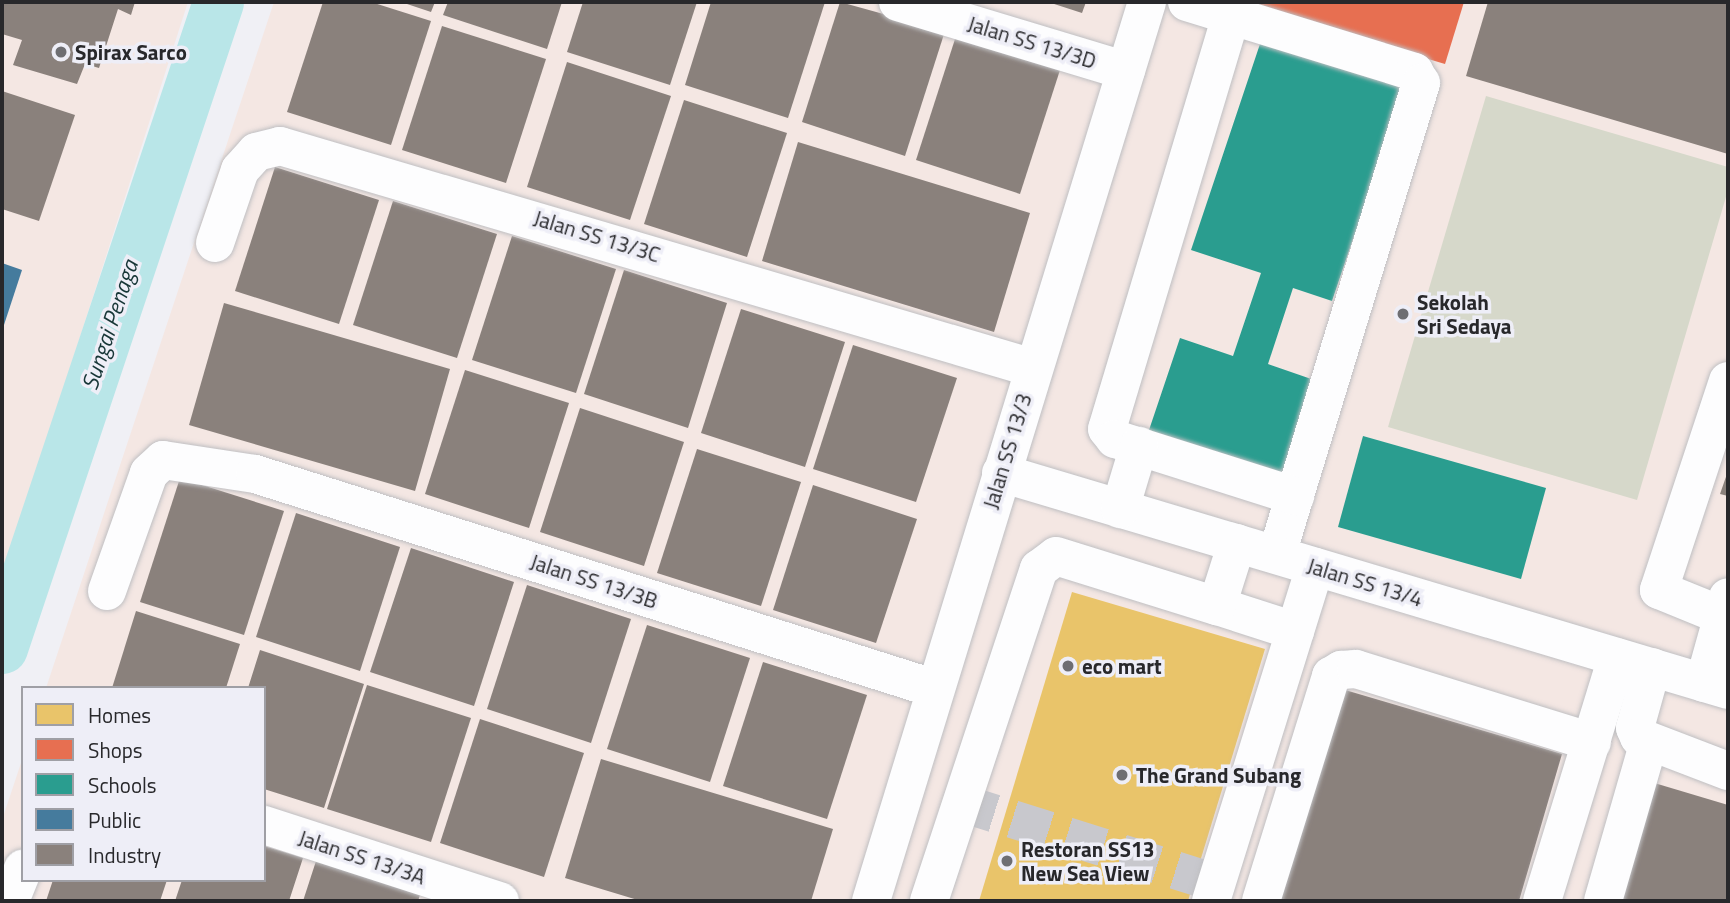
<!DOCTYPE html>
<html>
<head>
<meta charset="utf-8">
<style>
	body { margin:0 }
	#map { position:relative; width:1730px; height:903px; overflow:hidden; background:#f0f0f5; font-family:"Titillium Web",sans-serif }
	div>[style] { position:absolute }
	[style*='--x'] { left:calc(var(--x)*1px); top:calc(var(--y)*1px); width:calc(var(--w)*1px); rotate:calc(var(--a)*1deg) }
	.industrial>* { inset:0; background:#f4e7e3 }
	.green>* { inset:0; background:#d6d8ca }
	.homes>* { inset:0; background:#e9c46a }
	.shops>* { inset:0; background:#e76f51 }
	.schools>* { inset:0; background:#2a9d8f }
	.public>* { inset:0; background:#457b9d }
	.industry>* { inset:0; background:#8a817c }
	.river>* { height:51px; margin:-25.5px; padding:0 25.5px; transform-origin:25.5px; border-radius:25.5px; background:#b9e6e8 }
	.minor-tunnel>* { height:38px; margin-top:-19px; transform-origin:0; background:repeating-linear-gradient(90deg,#c8c8cd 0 38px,transparent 0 57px) }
	.roads { filter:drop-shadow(0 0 2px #bfbfc2) drop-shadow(0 0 2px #bfbfc2) }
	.minor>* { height:38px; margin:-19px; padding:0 19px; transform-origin:19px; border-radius:19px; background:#fdfdfe }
	.dots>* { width:19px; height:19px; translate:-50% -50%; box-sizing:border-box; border:4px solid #eeeef7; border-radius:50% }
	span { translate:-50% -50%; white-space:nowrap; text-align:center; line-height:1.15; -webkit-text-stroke:7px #eeeef7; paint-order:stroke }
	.street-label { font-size:21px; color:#28282b }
	.poi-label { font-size:21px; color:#28282b; font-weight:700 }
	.left { translate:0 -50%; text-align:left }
	.water-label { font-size:23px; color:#173637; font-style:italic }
	.frame { position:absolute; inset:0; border:4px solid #28282b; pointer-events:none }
	.legend { position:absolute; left:21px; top:686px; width:245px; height:196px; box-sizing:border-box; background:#eeeef7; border:2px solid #9f9fa5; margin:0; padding:9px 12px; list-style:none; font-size:21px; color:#28282b }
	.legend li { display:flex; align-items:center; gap:14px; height:35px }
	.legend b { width:35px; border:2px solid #9f9fa5 }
</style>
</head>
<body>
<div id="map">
	<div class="industrial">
		<div style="clip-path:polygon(2px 2px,188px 2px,2px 579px)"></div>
		<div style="clip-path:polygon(274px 2px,1728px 2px,1728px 901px,2px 901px,2px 820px,23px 757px,23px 880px,264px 880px,264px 688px,46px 688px)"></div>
	</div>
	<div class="green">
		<div style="clip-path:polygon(1486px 96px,1728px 167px,1728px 190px,1637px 500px,1388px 427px)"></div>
	</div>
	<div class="homes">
		<div style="clip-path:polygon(1072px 592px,1265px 649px,1188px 901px,979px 901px)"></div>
	</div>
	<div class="shops">
		<div style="clip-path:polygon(1235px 2px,1464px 2px,1445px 64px)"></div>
	</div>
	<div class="schools">
		<div style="clip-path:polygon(1265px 29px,1408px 77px,1332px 301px,1293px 288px,1268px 364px,1317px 381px,1284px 479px,1148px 433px,1180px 338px,1233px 356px,1261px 273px,1191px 250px)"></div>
		<div style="clip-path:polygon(1363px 436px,1546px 488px,1521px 579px,1338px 527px)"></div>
	</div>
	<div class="public">
		<div style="clip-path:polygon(2px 263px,22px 270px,2px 331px)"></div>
	</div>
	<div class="industry">
		<div style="clip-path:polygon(2px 2px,135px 2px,131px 15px,118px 9px,99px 68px,85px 64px,77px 84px,13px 65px,22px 40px,2px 34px)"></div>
		<div style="clip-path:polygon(323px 2px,371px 2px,431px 21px,391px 145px,287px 112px)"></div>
		<div style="clip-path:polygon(401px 2px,435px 2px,431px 12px)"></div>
		<div style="clip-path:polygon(448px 2px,562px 2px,547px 49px,443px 15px)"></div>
		<div style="clip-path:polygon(583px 2px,697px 2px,670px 85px,567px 52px)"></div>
		<div style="clip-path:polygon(711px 2px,825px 2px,788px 118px,685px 85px)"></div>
		<div style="clip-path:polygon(840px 2px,945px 31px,905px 156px,802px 122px)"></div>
		<div style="clip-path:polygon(1048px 2px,1086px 2px,1082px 13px)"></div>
		<div style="clip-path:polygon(1488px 2px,1728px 2px,1728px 154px,1466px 76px)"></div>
		<div style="clip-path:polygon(442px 26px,546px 59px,506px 183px,402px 150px)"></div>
		<div style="clip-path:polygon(956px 36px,1060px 70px,1020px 194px,916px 160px)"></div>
		<div style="clip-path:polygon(567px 62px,671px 96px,630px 220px,527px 187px)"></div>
		<div style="clip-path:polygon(2px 91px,75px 115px,39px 221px,2px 209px)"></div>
		<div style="clip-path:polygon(684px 100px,787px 133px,747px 257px,644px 224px)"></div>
		<div style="clip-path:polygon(798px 142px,1030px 213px,994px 332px,762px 261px)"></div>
		<div style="clip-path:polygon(275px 167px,379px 200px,339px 324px,235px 291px)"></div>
		<div style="clip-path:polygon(393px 201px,497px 234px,457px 358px,353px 325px)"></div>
		<div style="clip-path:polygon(512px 236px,616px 269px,576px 393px,472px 360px)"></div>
		<div style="clip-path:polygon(624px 270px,727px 303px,688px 428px,584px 394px)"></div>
		<div style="clip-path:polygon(224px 303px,450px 369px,415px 491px,189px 425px)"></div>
		<div style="clip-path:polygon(741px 309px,845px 342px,805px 467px,701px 433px)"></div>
		<div style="clip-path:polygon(853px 345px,957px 378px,916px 502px,813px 469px)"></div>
		<div style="clip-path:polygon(465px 370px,569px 403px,529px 528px,425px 494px)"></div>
		<div style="clip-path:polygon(580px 408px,684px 442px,644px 566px,540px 532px)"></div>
		<div style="clip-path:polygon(697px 449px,801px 482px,761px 606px,657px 573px)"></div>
		<div style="clip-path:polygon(1728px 471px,1728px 496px,1720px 494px)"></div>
		<div style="clip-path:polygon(180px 478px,284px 511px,244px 635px,140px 602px)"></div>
		<div style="clip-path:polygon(813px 485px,917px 519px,876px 643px,773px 610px)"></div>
		<div style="clip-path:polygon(296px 513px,400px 547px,360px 671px,256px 637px)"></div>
		<div style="clip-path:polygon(411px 548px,514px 582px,474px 706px,370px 672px)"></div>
		<div style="clip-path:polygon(527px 585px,631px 619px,591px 743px,487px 709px)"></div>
		<div style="clip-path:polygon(136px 611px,240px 644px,226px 688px,112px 688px)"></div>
		<div style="clip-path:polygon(647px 625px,750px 658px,710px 782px,607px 749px)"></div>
		<div style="clip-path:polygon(260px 650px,364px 684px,324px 808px,264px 789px,264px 688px,248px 688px)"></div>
		<div style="clip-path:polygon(763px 662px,867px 695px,827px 819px,723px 786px)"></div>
		<div style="clip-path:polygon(367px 685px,471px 718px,431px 842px,327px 809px)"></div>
		<div style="clip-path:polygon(1335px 687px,1562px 754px,1519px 901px,1272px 901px)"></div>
		<div style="clip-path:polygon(480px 719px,584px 753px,544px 877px,440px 843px)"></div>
		<div style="clip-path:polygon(601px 759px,833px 829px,811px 901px,641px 901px,565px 878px)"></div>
		<div style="clip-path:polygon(1651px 782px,1728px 805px,1728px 901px,1616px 901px)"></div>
		<div style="clip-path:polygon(264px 846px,303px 858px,289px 901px,175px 901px,182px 880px,264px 880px)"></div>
		<div style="clip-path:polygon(317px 858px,421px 892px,418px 901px,303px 901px)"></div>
		<div style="clip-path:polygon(53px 880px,167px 880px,160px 901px,46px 901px)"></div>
	</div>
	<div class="river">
		<div style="--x:2;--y:648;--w:681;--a:-71.51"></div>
	</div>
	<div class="minor-tunnel">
		<div style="--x:958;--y:802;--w:271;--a:17.4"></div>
	</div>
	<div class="roads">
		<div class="minor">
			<div style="--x:898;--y:2;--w:238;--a:16.8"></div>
			<div style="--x:1187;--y:2;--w:238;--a:17.1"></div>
			<div style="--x:1414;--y:72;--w:13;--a:58"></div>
			<div style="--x:1421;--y:83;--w:493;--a:107"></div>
			<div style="--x:1231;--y:16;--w:431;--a:106.7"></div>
			<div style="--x:1107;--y:429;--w:13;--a:51"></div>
			<div style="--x:1115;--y:439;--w:189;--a:17.6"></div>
			<div style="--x:215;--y:243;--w:77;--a:-71.1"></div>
			<div style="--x:240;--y:170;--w:24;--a:-48"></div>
			<div style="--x:256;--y:152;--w:25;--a:-14"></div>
			<div style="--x:280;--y:146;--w:785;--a:16.43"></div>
			<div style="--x:1728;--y:381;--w:220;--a:108.3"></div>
			<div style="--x:1659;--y:590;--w:74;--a:22.1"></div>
			<div style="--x:1001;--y:473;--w:759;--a:16.62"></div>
			<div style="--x:1120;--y:509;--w:66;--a:-73.2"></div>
			<div style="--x:107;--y:591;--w:125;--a:-70.4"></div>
			<div style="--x:149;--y:473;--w:19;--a:-43"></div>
			<div style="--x:163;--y:460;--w:93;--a:8.7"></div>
			<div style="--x:255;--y:474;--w:711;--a:17.52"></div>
			<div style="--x:1217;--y:606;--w:82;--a:17.8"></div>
			<div style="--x:1652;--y:667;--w:63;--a:105.6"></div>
			<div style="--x:1635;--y:728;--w:10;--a:66"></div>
			<div style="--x:1639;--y:737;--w:95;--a:20.9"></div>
			<div style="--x:1704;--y:683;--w:89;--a:-74.4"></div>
			<div style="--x:264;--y:825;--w:248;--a:17.9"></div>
			<div style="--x:10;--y:901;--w:35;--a:-68"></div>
			<div style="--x:871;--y:901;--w:940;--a:-72.93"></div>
			<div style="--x:929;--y:901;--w:350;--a:-71.7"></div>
			<div style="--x:1039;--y:569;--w:21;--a:-37"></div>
			<div style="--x:1056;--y:556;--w:169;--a:17.3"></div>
			<div style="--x:1217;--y:606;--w:66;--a:-72.4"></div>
			<div style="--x:1211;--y:901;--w:350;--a:-72.7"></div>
			<div style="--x:1261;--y:901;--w:236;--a:-72.7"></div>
			<div style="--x:1331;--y:676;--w:12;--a:-31"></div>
			<div style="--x:1341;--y:670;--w:15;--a:-4"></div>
			<div style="--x:1356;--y:669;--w:247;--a:17.2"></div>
			<div style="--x:1542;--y:901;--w:255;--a:-72.9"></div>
			<div style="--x:1603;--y:901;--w:162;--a:-73.9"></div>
		</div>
	</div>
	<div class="dots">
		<div style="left:61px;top:52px;background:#6e6e72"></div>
		<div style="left:1403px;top:314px;background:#6e6e72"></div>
		<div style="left:1068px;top:666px;background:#6e6e72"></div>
		<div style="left:1122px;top:775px;background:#6e6e72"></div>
		<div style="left:1007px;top:861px;background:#6e6e72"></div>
	</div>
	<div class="street-label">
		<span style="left:1032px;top:42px;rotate:17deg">Jalan SS 13/3D</span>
		<span style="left:597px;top:236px;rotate:17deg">Jalan SS 13/3C</span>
		<span style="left:1007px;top:451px;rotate:-73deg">Jalan SS 13/3</span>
		<span style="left:594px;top:581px;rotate:18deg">Jalan SS 13/3B</span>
		<span style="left:1365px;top:582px;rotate:17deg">Jalan SS 13/4</span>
		<span style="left:362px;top:857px;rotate:18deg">Jalan SS 13/3A</span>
	</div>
	<div class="poi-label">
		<span class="left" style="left:75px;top:52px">Spirax Sarco</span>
		<span class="left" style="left:1417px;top:314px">Sekolah<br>Sri Sedaya</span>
		<span class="left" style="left:1082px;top:666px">eco mart</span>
		<span class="left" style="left:1136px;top:775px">The Grand Subang</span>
		<span class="left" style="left:1021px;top:861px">Restoran SS13<br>New Sea View</span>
	</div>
	<div class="water-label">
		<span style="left:110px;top:325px;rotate:-72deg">Sungai Penaga</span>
	</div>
	<div class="frame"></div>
	<ul class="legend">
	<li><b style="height:19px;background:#e9c46a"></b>Homes</li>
	<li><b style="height:19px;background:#e76f51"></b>Shops</li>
	<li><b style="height:19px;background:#2a9d8f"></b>Schools</li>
	<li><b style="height:19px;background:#457b9d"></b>Public</li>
	<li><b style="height:19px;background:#8a817c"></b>Industry</li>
	</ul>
</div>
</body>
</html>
